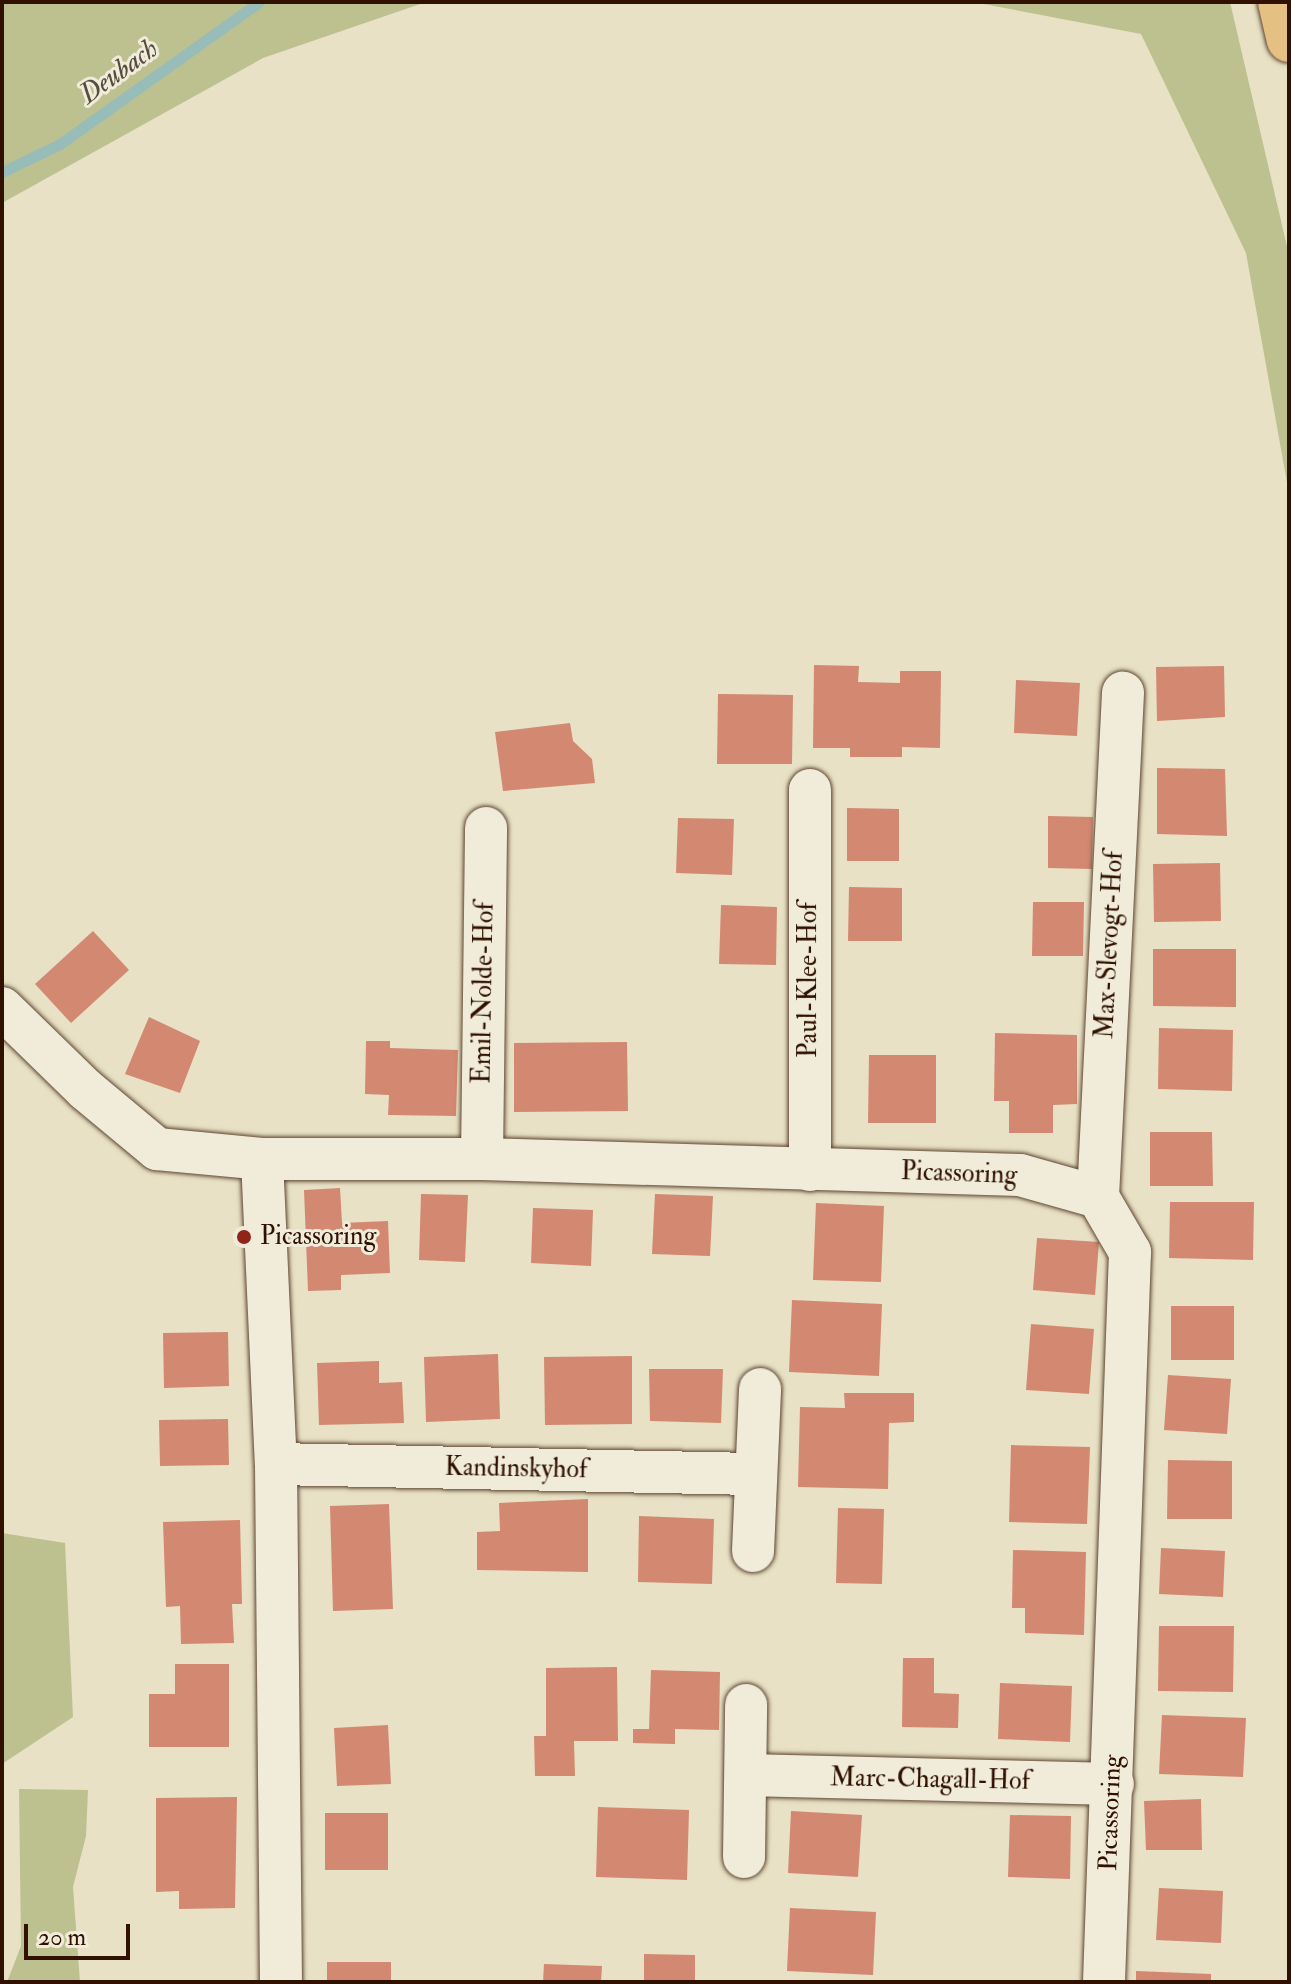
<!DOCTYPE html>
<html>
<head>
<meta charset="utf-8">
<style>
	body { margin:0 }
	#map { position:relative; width:1291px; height:1984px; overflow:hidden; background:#e8e1c5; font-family:"IM FELL Double Pica",serif }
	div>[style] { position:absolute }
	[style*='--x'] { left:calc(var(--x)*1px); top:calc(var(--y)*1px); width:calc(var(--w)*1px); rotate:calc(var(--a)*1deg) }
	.green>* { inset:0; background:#bdc190 }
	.stream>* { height:11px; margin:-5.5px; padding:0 5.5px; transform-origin:5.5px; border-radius:5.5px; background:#98bdb8 }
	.building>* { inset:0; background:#d28871 }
	.roads { filter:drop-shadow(0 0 2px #5e4531) drop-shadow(0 0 2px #5e4531) }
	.street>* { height:42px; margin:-21px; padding:0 21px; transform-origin:21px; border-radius:21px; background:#f0ecd9 }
	.highway>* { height:44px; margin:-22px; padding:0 22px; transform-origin:22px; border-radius:22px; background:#e4c082 }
	.dots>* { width:22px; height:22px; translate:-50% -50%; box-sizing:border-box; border:4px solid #f0ecd9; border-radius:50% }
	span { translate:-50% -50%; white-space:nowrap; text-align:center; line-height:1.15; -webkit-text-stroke:6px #f0ecd9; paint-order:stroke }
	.street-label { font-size:26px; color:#301100 }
	.poi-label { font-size:26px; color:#301100 }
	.left { translate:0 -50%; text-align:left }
	.water-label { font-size:28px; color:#544d40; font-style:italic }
	.frame { position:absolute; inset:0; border:4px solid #301100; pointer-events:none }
	.scale { position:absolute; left:24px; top:1924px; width:106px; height:36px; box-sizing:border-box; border:4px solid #301100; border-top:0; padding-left:10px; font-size:24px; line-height:28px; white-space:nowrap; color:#301100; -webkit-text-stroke:6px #f0ecd9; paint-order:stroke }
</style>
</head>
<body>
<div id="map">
	<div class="green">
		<div style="clip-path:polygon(2px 2px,426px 2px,263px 58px,2px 203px)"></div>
		<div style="clip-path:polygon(973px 2px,1230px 2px,1289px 255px,1289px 494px,1246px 253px,1141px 34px)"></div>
		<div style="clip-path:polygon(2px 1533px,65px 1543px,73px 1717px,2px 1764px)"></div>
		<div style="clip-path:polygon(19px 1789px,88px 1790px,86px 1836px,73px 1887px,80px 1982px,7px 1982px,21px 1946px)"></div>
	</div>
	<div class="stream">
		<div style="--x:2;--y:172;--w:64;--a:-25.8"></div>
		<div style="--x:60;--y:144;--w:244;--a:-35.5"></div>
	</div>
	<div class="building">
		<div style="clip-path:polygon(814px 665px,859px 666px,858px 682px,900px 683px,900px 671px,941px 671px,940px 748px,902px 747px,902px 757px,850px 757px,850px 748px,813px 748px)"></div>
		<div style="clip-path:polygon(1224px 666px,1225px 717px,1157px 721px,1156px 667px)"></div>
		<div style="clip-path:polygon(1016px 680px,1080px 683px,1077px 736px,1014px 733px)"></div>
		<div style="clip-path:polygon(718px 694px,793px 695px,792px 764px,717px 764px)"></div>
		<div style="clip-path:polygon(570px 723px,573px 741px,592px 759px,595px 783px,503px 791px,495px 732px)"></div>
		<div style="clip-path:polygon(1157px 768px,1225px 769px,1227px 836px,1157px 834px)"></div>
		<div style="clip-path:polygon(847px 808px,899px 809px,899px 861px,847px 861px)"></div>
		<div style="clip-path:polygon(1048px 816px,1093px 817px,1092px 869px,1048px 868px)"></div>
		<div style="clip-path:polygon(678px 818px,734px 819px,732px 875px,676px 873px)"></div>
		<div style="clip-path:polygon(1220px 863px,1221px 921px,1154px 922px,1153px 864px)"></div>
		<div style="clip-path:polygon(849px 887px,902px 888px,902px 941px,848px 941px)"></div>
		<div style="clip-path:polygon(1033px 902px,1084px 902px,1083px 956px,1032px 956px)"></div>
		<div style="clip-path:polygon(721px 905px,777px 907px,776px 965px,719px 964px)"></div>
		<div style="clip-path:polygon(93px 931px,129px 970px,71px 1023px,35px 984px)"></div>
		<div style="clip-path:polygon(1153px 949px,1236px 949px,1236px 1007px,1153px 1006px)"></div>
		<div style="clip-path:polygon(149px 1017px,200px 1041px,180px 1093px,125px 1074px)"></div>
		<div style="clip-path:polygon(1159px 1028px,1233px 1030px,1232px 1091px,1158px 1089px)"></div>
		<div style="clip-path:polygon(995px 1033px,1077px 1035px,1077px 1104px,1053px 1105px,1053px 1133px,1009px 1133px,1009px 1101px,994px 1101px)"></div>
		<div style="clip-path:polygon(366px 1041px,390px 1041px,390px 1048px,458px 1050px,456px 1116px,388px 1115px,389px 1095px,365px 1094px)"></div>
		<div style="clip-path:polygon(627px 1042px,628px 1111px,514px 1112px,514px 1043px)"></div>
		<div style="clip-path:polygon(869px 1055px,936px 1055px,936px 1123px,868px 1123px)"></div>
		<div style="clip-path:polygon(1150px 1132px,1212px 1132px,1213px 1186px,1150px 1186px)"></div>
		<div style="clip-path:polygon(340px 1188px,342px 1223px,388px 1221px,390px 1273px,341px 1275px,341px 1290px,308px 1291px,304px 1190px)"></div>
		<div style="clip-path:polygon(421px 1194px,468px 1195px,465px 1262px,419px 1260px)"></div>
		<div style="clip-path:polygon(655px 1194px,713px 1196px,710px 1256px,652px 1254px)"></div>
		<div style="clip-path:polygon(1170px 1202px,1254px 1202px,1253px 1260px,1169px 1258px)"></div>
		<div style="clip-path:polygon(816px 1203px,884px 1206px,881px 1282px,813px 1280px)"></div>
		<div style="clip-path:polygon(533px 1208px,593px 1210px,591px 1266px,531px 1263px)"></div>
		<div style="clip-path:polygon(1037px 1238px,1099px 1242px,1095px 1295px,1033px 1290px)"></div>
		<div style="clip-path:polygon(792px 1300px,882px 1304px,879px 1376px,789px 1372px)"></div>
		<div style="clip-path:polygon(1171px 1306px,1234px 1306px,1234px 1360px,1171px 1360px)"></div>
		<div style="clip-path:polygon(1031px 1324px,1094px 1329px,1089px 1394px,1026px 1390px)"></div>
		<div style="clip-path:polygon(228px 1332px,229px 1386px,164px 1388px,163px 1333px)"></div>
		<div style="clip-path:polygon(498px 1354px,500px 1419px,426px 1422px,424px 1357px)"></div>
		<div style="clip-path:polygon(632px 1356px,632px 1424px,545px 1425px,544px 1357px)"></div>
		<div style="clip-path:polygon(379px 1361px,379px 1383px,402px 1382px,404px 1423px,319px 1425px,317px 1363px)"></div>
		<div style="clip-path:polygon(649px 1369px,723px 1369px,721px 1423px,650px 1421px)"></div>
		<div style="clip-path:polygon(1168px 1375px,1231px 1379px,1227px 1434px,1164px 1430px)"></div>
		<div style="clip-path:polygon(844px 1393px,914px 1393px,914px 1422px,889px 1423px,888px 1489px,798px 1487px,800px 1407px,845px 1408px)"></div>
		<div style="clip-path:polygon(228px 1419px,229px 1465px,160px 1466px,159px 1420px)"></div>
		<div style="clip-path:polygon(1011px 1445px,1090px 1447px,1087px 1524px,1009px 1522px)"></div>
		<div style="clip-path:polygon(1168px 1460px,1232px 1461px,1232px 1519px,1167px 1519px)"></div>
		<div style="clip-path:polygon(588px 1499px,588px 1572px,477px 1570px,477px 1532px,500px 1531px,499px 1503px)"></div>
		<div style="clip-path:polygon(389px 1504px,393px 1609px,333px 1611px,330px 1506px)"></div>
		<div style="clip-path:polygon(838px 1508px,884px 1509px,882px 1584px,836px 1583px)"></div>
		<div style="clip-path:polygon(639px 1516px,714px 1519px,712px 1584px,638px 1582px)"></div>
		<div style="clip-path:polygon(240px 1520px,242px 1604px,232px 1604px,234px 1643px,181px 1644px,180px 1606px,166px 1607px,163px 1522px)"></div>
		<div style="clip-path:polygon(1161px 1548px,1225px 1551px,1223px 1597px,1159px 1594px)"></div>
		<div style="clip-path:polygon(1013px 1550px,1086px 1552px,1084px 1635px,1025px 1633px,1025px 1608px,1012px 1608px)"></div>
		<div style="clip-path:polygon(1159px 1626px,1234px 1626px,1233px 1692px,1158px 1691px)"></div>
		<div style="clip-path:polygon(903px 1658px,934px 1658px,934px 1693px,959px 1694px,958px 1728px,902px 1727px)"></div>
		<div style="clip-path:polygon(175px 1664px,229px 1664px,229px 1747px,149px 1747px,149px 1694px,175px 1694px)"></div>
		<div style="clip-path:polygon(617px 1667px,618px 1741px,574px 1741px,575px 1776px,535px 1776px,534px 1736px,546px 1736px,546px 1668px)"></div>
		<div style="clip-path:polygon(651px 1670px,720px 1672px,719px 1730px,675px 1729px,675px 1744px,633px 1743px,633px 1729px,649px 1729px)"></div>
		<div style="clip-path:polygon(1000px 1683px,1072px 1686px,1070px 1742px,998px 1739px)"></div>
		<div style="clip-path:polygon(1162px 1715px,1246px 1718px,1243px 1777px,1159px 1774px)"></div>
		<div style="clip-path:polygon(388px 1725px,391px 1784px,337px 1786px,334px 1728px)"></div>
		<div style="clip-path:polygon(237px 1797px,235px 1908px,179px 1909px,179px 1891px,156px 1892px,156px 1798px)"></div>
		<div style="clip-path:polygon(1201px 1799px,1202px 1850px,1146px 1850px,1144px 1801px)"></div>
		<div style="clip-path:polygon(598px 1807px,689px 1810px,687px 1880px,596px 1877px)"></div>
		<div style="clip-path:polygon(791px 1811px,862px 1815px,858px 1877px,788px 1873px)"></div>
		<div style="clip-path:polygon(325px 1813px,388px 1813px,388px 1870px,325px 1870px)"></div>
		<div style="clip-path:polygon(1010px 1815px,1071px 1816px,1070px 1879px,1008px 1877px)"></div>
		<div style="clip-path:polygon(1159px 1888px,1223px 1891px,1221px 1943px,1156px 1940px)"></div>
		<div style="clip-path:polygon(790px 1908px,876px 1912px,873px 1975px,787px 1971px)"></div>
		<div style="clip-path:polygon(644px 1954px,695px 1955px,695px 1982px,644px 1982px)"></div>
		<div style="clip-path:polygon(327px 1962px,391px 1962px,391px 1982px,327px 1982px)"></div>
		<div style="clip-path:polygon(544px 1964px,602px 1966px,601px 1982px,543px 1982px)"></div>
		<div style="clip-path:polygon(1136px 1971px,1211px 1974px,1211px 1982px,1136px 1982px)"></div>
	</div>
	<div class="roads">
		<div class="street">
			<div style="--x:810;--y:790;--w:380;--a:90"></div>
			<div style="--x:2;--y:1008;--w:116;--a:44.3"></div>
			<div style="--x:85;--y:1089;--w:94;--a:39.8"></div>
			<div style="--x:157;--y:1149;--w:105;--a:5.4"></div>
			<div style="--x:262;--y:1159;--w:220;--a:0"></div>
			<div style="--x:482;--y:1159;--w:538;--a:1.7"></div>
			<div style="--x:1020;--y:1175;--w:81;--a:15.8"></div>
			<div style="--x:1098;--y:1197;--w:64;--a:59.8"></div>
			<div style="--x:1130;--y:1252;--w:730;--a:92.04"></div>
			<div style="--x:262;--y:1159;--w:305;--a:87.4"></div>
			<div style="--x:276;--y:1464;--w:518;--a:89.45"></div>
			<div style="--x:482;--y:1159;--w:331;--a:-89.3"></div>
			<div style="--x:1098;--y:1197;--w:505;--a:-87.16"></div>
			<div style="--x:276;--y:1464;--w:480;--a:1.2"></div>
			<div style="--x:753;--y:1551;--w:162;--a:-87.5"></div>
			<div style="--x:747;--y:1775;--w:366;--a:1.4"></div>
			<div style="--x:744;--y:1857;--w:152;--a:-89.2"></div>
		</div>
		<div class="highway">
			<div style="--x:1280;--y:2;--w:39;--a:77"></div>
		</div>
	</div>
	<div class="dots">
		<div style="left:244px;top:1237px;background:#8f2418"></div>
	</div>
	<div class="street-label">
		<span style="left:1110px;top:945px;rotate:-87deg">Max-Slevogt-Hof</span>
		<span style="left:809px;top:980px;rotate:-90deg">Paul-Klee-Hof</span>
		<span style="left:484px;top:993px;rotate:-89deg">Emil-Nolde-Hof</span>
		<span style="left:959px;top:1174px;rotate:2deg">Picassoring</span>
		<span style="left:516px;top:1469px;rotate:1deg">Kandinskyhof</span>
		<span style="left:930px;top:1780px;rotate:1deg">Marc-Chagall-Hof</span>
		<span style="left:1111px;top:1813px;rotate:-88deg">Picassoring</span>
	</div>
	<div class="poi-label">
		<span class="left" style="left:260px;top:1237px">Picassoring</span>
	</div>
	<div class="water-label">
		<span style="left:119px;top:72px;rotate:-36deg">Deubach</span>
	</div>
	<div class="frame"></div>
	<div class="scale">20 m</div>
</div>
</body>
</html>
